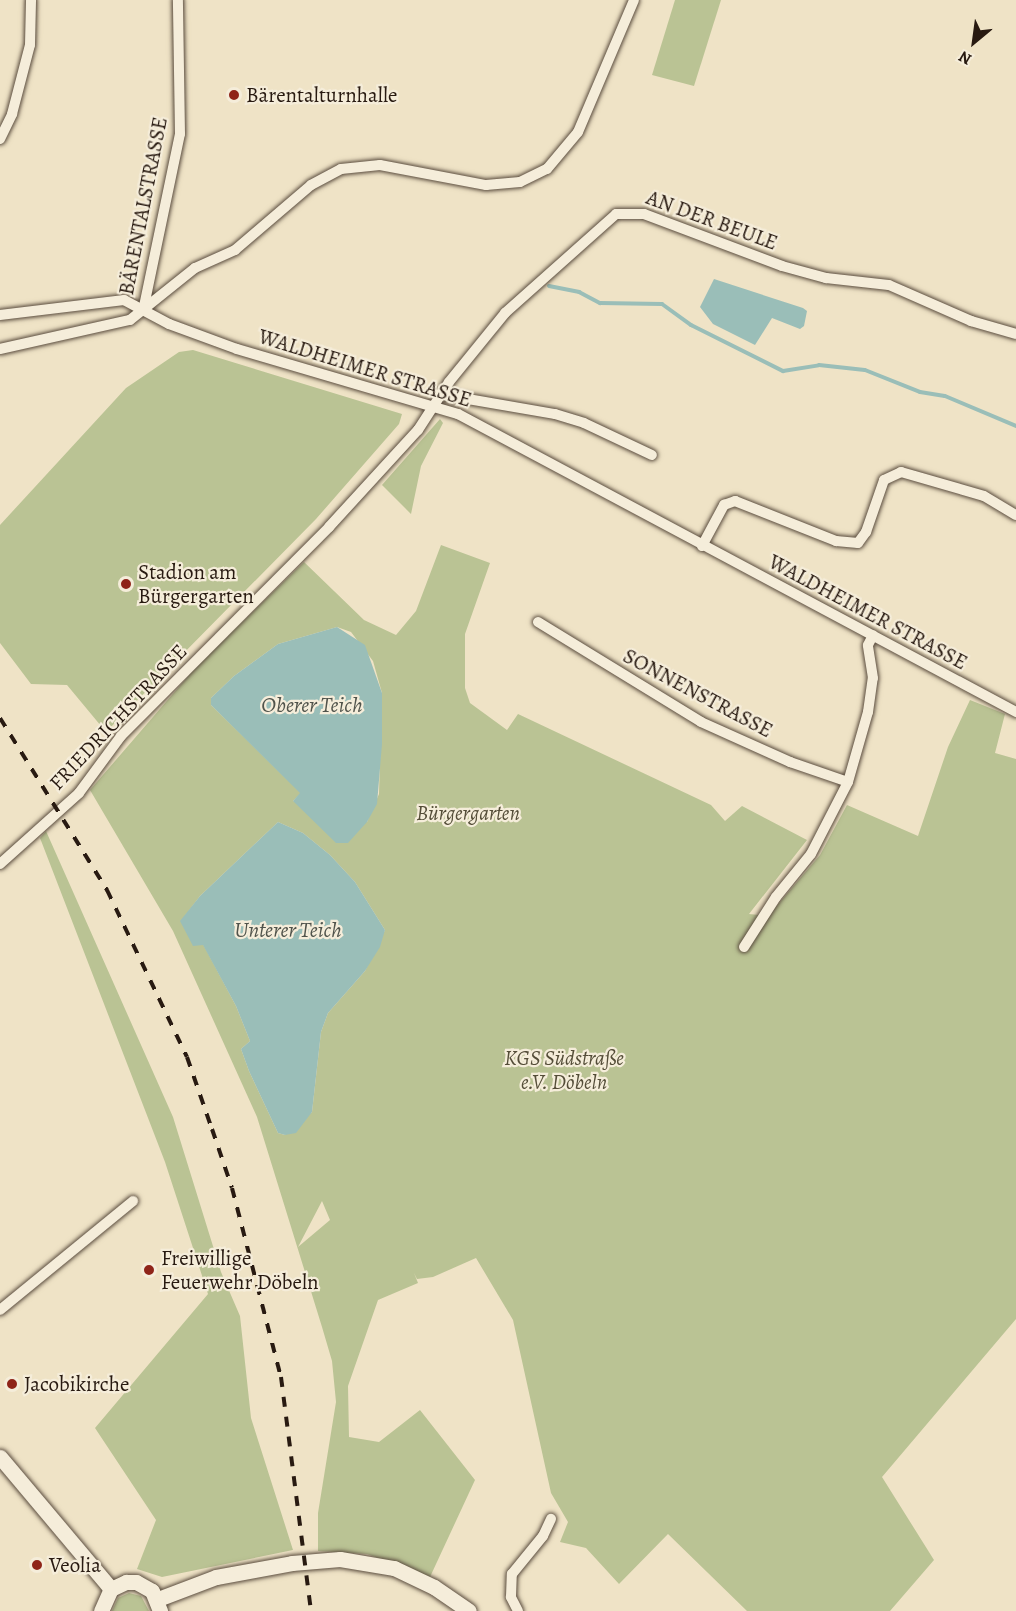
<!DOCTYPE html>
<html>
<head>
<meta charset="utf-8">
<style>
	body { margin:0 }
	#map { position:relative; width:1016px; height:1611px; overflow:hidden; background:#efe3c6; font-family:Alegreya,serif }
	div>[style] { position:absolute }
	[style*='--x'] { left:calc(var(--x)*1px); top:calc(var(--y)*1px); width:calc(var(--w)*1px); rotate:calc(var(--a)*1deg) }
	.green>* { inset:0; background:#bac394 }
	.water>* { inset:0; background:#9abeb8 }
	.stream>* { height:4px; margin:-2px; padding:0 2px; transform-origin:2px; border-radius:2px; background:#9abeb8 }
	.roads { filter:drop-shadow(0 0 2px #5a4c3e) drop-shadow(0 0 2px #5a4c3e) }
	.street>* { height:10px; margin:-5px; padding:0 5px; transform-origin:5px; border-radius:5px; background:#f5edda }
	.secondary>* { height:15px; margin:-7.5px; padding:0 7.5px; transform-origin:7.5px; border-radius:7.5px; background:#f5edda }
	.rail>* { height:4px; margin-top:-2px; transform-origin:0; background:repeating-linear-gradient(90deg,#281a11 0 10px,transparent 0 20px) }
	.dots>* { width:16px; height:16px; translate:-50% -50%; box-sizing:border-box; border:3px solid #f5edda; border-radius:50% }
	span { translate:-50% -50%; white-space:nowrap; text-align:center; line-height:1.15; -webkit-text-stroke:4.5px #f5edda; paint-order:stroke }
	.poi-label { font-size:21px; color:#281a11 }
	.left { translate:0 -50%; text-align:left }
	.street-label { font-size:21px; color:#281a11 }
	.park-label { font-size:21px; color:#544d38; font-style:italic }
	.water-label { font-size:22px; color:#50534b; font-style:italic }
	.north { position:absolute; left:944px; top:12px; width:60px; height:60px; -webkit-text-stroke:4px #f5edda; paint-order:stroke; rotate:209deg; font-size:16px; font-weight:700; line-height:24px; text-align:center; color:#281a11 }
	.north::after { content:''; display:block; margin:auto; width:21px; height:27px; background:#281a11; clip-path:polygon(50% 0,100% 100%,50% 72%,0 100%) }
</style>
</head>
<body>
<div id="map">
	<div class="green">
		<div style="clip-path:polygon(675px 0,721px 0,694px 86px,652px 75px)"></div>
		<div style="clip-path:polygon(193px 350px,402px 414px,399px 424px,316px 519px,106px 732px,67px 685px,31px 684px,0 643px,0 525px,126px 388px,179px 352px)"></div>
		<div style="clip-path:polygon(440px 419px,443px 423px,421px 466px,411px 514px,382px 485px)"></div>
		<div style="clip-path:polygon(evenodd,441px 545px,490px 563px,465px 634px,465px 688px,470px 703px,507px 730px,518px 714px,711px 805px,725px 821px,742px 806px,807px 840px,749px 914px,768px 916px,820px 855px,847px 805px,918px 836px,948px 747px,970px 700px,1005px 714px,995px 753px,1016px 759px,1016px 1319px,882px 1477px,934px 1560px,890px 1611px,747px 1611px,668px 1534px,619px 1584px,586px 1548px,560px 1542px,568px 1522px,551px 1493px,513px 1320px,476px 1258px,433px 1277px,417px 1279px,414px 1273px,418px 1283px,378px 1300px,348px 1386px,349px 1437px,379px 1442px,420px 1410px,475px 1480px,430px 1577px,367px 1554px,318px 1551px,318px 1513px,336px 1402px,332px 1361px,322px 1327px,257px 1117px,173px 931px,90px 790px,197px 666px,304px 562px,364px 620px,396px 635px,416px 611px,441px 545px,337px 627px,351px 632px,373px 661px,382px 693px,379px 794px,367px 822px,293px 801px,301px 793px,211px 705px,211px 698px,234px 676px,278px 644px,337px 627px,441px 545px,278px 822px,303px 833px,330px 855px,355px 882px,385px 930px,365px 971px,328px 1013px,321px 1032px,312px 1112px,285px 1135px,278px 1133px,249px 1071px,241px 1049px,250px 1041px,236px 1006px,203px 944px,181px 921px,200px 896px,278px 822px,441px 545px,322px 1201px,330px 1220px,298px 1247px,322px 1201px)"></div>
		<div style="clip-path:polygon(46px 831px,173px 1117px,221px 1272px,240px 1316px,251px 1418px,293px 1550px,162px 1577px,137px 1569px,156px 1520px,95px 1428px,208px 1294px,165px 1162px,40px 838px)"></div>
		<div style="clip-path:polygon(129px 1593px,141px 1596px,149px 1611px,112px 1611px,118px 1598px)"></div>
	</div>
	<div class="water">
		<div style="clip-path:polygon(714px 279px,803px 308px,807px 311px,804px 326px,800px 329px,772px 318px,755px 345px,713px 324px,700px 307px)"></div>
		<div style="clip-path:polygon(337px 627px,365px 645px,382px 693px,382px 744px,377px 804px,367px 822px,348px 843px,336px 843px,293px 801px,300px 793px,211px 705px,211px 698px,234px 676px,278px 644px)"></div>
		<div style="clip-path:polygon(278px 822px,303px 833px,330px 855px,355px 882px,385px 930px,380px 947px,365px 971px,328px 1013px,321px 1032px,312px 1112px,296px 1133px,285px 1135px,278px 1133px,249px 1071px,241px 1049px,250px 1041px,236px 1006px,203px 945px,193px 946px,180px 921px,200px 896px)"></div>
	</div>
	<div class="stream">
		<div style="--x:549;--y:286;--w:31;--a:11"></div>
		<div style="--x:579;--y:292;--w:24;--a:28"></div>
		<div style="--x:600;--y:303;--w:62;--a:0.9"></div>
		<div style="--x:662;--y:304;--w:36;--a:36"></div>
		<div style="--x:691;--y:325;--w:103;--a:26.6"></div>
		<div style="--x:783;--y:371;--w:36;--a:-9"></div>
		<div style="--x:819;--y:365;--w:46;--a:6.2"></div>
		<div style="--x:865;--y:370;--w:59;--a:21.8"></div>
		<div style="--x:920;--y:392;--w:25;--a:9"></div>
		<div style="--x:945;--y:396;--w:77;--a:22.9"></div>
	</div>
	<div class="roads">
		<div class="street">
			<div style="--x:0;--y:139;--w:28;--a:-64"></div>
			<div style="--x:12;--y:114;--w:71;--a:-75.4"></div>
			<div style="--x:30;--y:45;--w:45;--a:-88.7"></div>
			<div style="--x:143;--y:311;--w:181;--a:-78.2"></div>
			<div style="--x:180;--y:134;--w:134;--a:-90.9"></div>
			<div style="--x:0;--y:315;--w:125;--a:-6.9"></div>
			<div style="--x:124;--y:300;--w:51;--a:28.1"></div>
			<div style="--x:169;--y:324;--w:72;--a:20.2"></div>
			<div style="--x:237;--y:349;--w:230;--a:16.4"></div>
			<div style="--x:458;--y:414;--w:633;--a:28.1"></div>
			<div style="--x:0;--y:349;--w:133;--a:-12.6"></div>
			<div style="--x:130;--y:320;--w:83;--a:-38.7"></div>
			<div style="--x:195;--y:268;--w:44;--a:-24.2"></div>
			<div style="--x:235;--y:250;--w:100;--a:-40.5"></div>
			<div style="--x:311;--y:185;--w:34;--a:-28"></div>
			<div style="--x:341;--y:169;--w:39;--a:-6"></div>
			<div style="--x:380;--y:165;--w:108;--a:10.7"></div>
			<div style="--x:486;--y:185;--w:34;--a:-5"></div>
			<div style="--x:520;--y:182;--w:30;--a:-26"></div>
			<div style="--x:547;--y:169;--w:48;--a:-50"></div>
			<div style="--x:578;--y:132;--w:143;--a:-67"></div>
			<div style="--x:439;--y:394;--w:118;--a:9.8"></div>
			<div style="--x:555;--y:414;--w:30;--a:17"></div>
			<div style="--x:584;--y:423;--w:75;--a:25.2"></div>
			<div style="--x:702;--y:546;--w:47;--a:-61.8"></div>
			<div style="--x:724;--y:505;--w:12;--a:-20"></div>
			<div style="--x:735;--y:501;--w:109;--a:21.6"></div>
			<div style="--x:836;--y:541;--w:22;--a:5"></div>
			<div style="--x:858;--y:543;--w:14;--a:-54"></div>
			<div style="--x:866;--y:532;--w:55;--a:-70.9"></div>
			<div style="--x:884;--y:480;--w:19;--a:-25"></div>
			<div style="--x:901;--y:472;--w:86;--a:16.1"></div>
			<div style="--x:984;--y:496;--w:37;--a:31"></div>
			<div style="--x:538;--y:622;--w:191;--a:31.5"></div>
			<div style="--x:701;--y:722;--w:98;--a:24.2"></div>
			<div style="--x:790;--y:762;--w:61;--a:19"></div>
			<div style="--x:0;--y:864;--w:106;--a:-41.9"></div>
			<div style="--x:79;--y:793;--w:71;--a:-53.6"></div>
			<div style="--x:121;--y:736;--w:295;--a:-45.1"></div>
			<div style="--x:329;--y:527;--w:132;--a:-47.5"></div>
			<div style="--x:418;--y:430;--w:57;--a:-57.1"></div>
			<div style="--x:449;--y:382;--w:89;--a:-50.9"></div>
			<div style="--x:505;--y:313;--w:149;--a:-41.7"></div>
			<div style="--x:616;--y:214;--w:28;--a:0"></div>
			<div style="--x:644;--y:214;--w:147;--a:20.6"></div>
			<div style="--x:782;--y:266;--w:46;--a:15.3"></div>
			<div style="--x:826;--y:278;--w:63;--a:6.3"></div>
			<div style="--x:889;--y:285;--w:90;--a:23.7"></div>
			<div style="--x:971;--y:321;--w:47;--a:16.1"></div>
			<div style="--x:744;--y:947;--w:59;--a:-57.4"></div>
			<div style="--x:776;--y:897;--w:55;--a:-50.9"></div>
			<div style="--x:811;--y:854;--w:81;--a:-62.8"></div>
			<div style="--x:848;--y:782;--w:73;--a:-74.1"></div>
			<div style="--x:868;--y:712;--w:34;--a:-82"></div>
			<div style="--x:873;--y:678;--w:33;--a:-99"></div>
			<div style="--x:868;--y:645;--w:11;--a:-63"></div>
			<div style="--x:0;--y:1310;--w:172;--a:-39.3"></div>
			<div style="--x:518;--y:1611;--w:16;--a:-117"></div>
			<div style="--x:511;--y:1597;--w:23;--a:-88"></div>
			<div style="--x:512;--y:1574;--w:49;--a:-50.8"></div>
			<div style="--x:543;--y:1536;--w:19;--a:-65"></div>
		</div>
		<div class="secondary">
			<div style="--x:0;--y:1457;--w:172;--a:49.9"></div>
			<div style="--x:158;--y:1599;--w:62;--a:-20.8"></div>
			<div style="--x:216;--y:1577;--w:77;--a:-10.4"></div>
			<div style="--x:292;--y:1563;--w:48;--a:-4.8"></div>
			<div style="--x:340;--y:1559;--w:55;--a:9.5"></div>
			<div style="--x:394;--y:1568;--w:44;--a:25.4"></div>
			<div style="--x:434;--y:1587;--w:42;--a:34.4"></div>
			<div style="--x:101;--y:1611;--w:24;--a:-66"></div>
			<div style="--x:111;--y:1589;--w:17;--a:-25"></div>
			<div style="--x:126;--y:1582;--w:10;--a:0"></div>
			<div style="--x:136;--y:1582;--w:18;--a:29"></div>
			<div style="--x:152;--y:1591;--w:22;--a:68"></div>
		</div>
	</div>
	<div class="rail">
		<div style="--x:0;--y:718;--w:203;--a:58.1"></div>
		<div style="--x:107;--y:890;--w:185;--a:64.4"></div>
		<div style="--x:187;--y:1057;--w:76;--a:70.9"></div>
		<div style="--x:212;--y:1129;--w:62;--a:71.3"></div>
		<div style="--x:232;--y:1188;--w:195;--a:75.5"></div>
		<div style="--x:281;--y:1377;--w:236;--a:82.7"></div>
	</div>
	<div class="dots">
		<div style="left:234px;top:95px;background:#8f2418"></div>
		<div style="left:126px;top:584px;background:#8f2418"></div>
		<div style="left:149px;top:1270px;background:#8f2418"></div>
		<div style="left:12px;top:1384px;background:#8f2418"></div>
		<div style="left:37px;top:1565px;background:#8f2418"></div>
	</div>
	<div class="poi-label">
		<span class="left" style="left:246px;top:95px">Bärentalturnhalle</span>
		<span class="left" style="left:138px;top:584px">Stadion am<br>Bürgergarten</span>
		<span class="left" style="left:161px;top:1270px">Freiwillige<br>Feuerwehr Döbeln</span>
		<span class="left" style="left:24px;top:1384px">Jacobikirche</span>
		<span class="left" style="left:49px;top:1565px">Veolia</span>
	</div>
	<div class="street-label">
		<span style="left:143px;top:206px;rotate:-79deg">BÄRENTALSTRASSE</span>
		<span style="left:712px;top:220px;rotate:20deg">AN DER BEULE</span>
		<span style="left:365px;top:368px;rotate:17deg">WALDHEIMER STRASSE</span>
		<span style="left:868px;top:612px;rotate:28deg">WALDHEIMER STRASSE</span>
		<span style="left:698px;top:693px;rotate:28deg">SONNENSTRASSE</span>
		<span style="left:118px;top:717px;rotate:-47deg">FRIEDRICHSTRASSE</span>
	</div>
	<div class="park-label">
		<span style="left:468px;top:813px">Bürgergarten</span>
		<span style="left:564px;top:1070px">KGS Südstraße<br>e.V. Döbeln</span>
	</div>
	<div class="water-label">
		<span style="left:312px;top:706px">Oberer Teich</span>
		<span style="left:288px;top:931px">Unterer Teich</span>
	</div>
	<div class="north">N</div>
</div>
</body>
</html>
